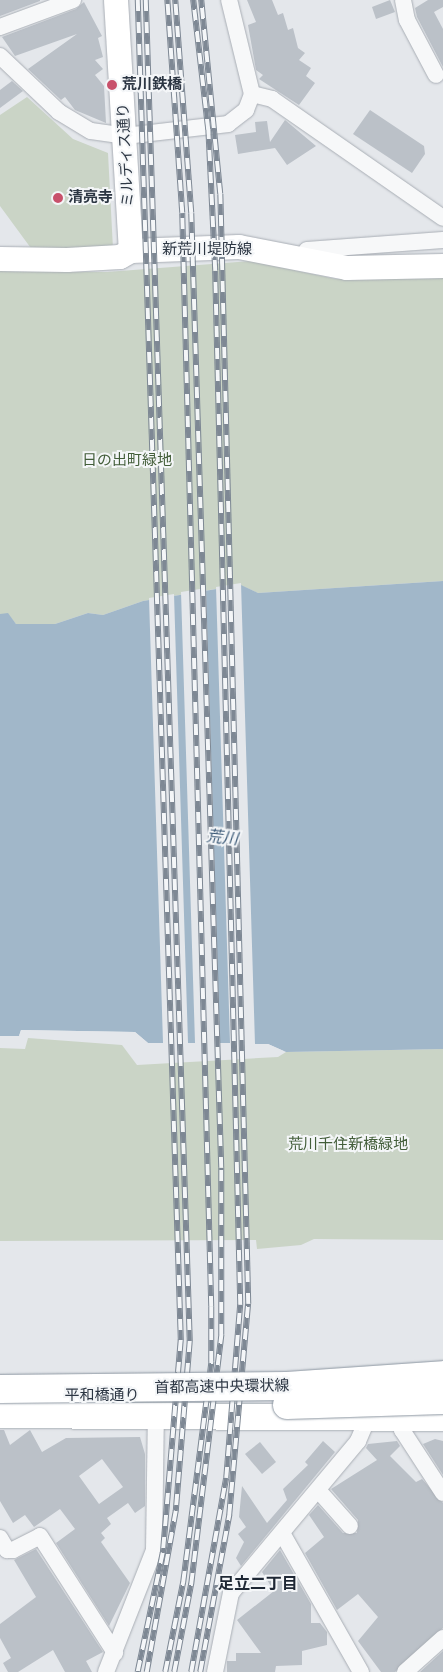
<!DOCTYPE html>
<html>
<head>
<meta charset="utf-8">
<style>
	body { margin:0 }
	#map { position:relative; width:443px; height:1672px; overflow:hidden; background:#e4e7eb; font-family:"Sofia Sans Condensed","Noto Sans JP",sans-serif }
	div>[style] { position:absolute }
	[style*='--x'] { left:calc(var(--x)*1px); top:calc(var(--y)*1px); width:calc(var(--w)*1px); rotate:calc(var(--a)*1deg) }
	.green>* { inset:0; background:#cad4c6 }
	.water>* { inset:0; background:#a1b7c9 }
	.pier>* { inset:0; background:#e4e7eb }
	.building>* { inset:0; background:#bbc1c8 }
	.roads { filter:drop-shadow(0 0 1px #a9aeb5) drop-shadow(0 0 1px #a9aeb5) }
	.street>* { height:16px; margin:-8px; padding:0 8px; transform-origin:8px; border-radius:8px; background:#f7f8f9 }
	.secondary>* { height:24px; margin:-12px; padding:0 12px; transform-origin:12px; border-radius:12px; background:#fff }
	.primary>* { height:26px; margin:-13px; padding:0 13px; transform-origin:13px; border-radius:13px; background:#fff }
	.rail>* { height:5.5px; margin-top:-2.75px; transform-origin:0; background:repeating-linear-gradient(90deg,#f4f6f8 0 11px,#7e8894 0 22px); box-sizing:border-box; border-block:1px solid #7e8894 }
	.bridges { filter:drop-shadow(0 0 1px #8c96a1) drop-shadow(0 0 1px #8c96a1) }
	.highway-bridge>* { height:28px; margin:-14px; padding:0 14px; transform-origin:14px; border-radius:14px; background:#fff }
	.dots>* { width:14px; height:14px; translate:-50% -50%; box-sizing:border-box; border:2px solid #f4f6f8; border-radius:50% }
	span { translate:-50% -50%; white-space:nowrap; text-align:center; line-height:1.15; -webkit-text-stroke:4px #f4f6f8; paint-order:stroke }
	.poi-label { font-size:15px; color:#2c3643; font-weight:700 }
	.left { translate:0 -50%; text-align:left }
	.street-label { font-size:15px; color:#2c3643 }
	.park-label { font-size:15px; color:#435e3a }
	.water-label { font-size:16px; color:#385775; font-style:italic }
	.neighbourhood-label { font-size:16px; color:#1e2734; font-weight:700 }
</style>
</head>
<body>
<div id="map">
	<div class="green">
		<div style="clip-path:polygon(27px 97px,73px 139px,108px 153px,113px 249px,33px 251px,0 206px,0 115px)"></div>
		<div style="clip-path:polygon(251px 261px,336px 279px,443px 277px,443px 581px,258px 593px,240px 585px,143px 601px,103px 615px,88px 613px,55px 624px,16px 624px,8px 614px,0 614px,0 271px,107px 272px)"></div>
		<div style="clip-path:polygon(28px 1038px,122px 1045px,137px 1065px,278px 1057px,286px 1052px,443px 1049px,443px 1240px,314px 1239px,301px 1245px,257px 1249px,256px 1240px,0 1241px,0 1048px,25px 1049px)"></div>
	</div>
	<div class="water">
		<div style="clip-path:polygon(443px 581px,443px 1049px,286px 1052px,268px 1044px,148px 1043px,135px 1032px,21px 1030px,19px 1036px,0 1036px,0 614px,8px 613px,16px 624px,55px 624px,88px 613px,103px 615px,143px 601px,241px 585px,258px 593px)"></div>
	</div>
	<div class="pier">
		<div style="clip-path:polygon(241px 583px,255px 1044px,268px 1044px,286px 1052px,267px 1047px,148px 1045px,134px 1034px,23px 1033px,19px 1036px,21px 1030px,135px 1032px,148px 1043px,163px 1043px,149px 598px,174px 594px,188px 1043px,195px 1043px,181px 592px,206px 588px,220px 1043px,230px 1043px,216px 587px)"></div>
	</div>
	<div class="building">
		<div style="clip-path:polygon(0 0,40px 0,40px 1px,0 16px)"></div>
		<div style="clip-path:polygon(247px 0,272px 0,278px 15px,283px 13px,288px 30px,293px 28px,298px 48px,305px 53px,299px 60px,311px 68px,306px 76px,315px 83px,299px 105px,259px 79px,263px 75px,256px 70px,248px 25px,256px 22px)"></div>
		<div style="clip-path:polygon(390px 0,395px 12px,376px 19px,372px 7px)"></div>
		<div style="clip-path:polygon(428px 0,443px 0,443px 7px,434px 12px,443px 29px,443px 67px,417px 17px,415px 8px)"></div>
		<div style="clip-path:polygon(84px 2px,102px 36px,98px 38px,103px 57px,95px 60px,103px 69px,95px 75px,104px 86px,106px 123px,75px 110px,65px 97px,61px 100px,28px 69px,77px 34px,15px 56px,2px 37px,76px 9px)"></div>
		<div style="clip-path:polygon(12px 81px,23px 91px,0 108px,0 90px)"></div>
		<div style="clip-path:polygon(370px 110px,424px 146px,425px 154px,412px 173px,353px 134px)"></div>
		<div style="clip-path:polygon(285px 120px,316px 146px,287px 165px,275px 148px,238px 154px,235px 135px,256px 132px,255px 122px,267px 121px,270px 142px)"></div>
		<div style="clip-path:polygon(evenodd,0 1430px,4px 1430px,10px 1445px,30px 1430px,42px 1452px,66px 1438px,140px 1437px,145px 1454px,145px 1506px,135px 1513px,128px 1503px,107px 1518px,111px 1524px,101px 1533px,105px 1538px,101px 1542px,130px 1583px,109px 1626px,56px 1543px,75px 1529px,60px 1509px,34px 1527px,25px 1515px,13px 1523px,0 1501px,0 1430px,102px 1459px,123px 1487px,99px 1504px,79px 1476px,102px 1459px)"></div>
		<div style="clip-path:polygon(435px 1439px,443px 1441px,443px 1475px,423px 1444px)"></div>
		<div style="clip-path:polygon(323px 1441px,335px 1452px,241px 1566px,236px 1558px,244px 1542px,238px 1534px,246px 1527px,239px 1517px,242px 1486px,267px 1523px,287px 1500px,283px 1489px,308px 1465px,305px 1462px)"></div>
		<div style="clip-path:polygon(397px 1441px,400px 1446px,390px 1456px,416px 1482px,422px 1479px,443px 1503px,443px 1628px,395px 1672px,381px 1672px,358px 1641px,378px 1617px,358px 1594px,337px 1610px,305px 1553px,324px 1537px,309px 1515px,318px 1505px,343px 1533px,357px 1533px,358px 1520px,331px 1489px,377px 1460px,366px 1448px,368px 1444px)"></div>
		<div style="clip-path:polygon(260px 1442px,276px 1462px,262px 1474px,245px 1454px)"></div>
		<div style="clip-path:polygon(36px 1549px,103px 1652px,86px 1661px,92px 1672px,65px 1672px,53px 1650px,18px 1672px,8px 1672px,3px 1663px,11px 1658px,0 1638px,0 1624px,36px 1597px,14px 1560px)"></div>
		<div style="clip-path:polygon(280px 1550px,311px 1604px,311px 1623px,320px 1623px,327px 1632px,327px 1645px,302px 1651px,302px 1665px,276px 1666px,275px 1672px,227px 1672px,227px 1661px,236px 1661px,236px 1653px,261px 1653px,237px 1620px,274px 1591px,262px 1572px)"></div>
		<div style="clip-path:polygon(443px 1651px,443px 1672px,420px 1672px)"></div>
	</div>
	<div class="roads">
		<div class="street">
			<div style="--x:403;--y:0;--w:20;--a:79"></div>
			<div style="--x:407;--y:20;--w:62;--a:62.2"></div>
			<div style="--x:0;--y:27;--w:78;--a:-20.3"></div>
			<div style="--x:0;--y:56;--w:81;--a:43.5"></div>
			<div style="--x:59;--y:112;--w:37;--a:31"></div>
			<div style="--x:91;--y:131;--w:34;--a:8"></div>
			<div style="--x:125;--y:136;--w:104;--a:-6.6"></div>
			<div style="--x:228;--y:124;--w:23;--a:-38"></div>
			<div style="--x:246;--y:110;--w:17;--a:-69"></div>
			<div style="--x:252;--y:94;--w:97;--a:-103.7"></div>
			<div style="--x:252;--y:94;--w:21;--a:14"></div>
			<div style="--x:272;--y:99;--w:208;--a:34.8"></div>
			<div style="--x:300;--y:259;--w:11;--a:-52"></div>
			<div style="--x:307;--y:250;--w:136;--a:-4.2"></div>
			<div style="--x:402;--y:1420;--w:10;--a:90"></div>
			<div style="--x:402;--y:1430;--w:75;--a:56.9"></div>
			<div style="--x:318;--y:1490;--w:48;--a:48.4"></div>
			<div style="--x:282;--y:1533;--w:160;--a:60.4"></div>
			<div style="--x:0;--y:1538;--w:14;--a:60"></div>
			<div style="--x:7;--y:1550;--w:6;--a:0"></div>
			<div style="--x:13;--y:1550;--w:30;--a:-27"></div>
			<div style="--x:40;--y:1536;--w:139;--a:57.3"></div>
			<div style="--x:106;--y:1672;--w:131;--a:-68.5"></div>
			<div style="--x:154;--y:1550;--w:135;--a:-89.2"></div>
			<div style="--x:215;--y:1672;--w:81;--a:-78.6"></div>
			<div style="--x:231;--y:1593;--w:198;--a:-50.1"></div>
			<div style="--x:358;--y:1441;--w:23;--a:-67"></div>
			<div style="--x:405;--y:1672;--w:51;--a:-41.8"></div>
		</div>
		<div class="secondary">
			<div style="--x:116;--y:0;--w:251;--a:86.6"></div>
			<div style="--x:0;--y:259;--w:67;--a:0.9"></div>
			<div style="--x:67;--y:260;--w:53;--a:-3.2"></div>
			<div style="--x:120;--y:257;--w:13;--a:-29"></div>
			<div style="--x:131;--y:251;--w:108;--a:-2.1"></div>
			<div style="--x:239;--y:247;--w:110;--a:11"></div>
			<div style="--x:347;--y:268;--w:96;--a:-1.2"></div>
		</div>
		<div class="primary">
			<div style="--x:0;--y:1415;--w:443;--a:0.4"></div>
		</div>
	</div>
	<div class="rail">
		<div style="--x:138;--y:0;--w:1341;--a:88.16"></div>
		<div style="--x:181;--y:1340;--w:214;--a:94.8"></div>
		<div style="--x:163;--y:1553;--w:122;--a:101.9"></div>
		<div style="--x:146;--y:0;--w:1342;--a:88.12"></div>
		<div style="--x:190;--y:1341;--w:171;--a:94.7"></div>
		<div style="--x:176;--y:1511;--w:164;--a:100.2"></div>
		<div style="--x:165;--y:1672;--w:92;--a:-78.7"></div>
		<div style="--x:183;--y:1582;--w:222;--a:-82.7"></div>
		<div style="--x:211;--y:1362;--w:55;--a:-90"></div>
		<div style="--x:211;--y:1307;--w:1094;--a:-91.52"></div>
		<div style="--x:182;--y:213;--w:214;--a:-94"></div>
		<div style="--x:174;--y:1672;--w:90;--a:-79.1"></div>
		<div style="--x:191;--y:1584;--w:251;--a:-83.1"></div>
		<div style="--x:221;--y:1335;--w:167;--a:-90"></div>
		<div style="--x:221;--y:1168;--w:955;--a:-91.8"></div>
		<div style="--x:191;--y:213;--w:214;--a:-94.3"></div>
		<div style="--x:191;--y:1672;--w:197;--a:-79.8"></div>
		<div style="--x:226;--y:1478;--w:174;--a:-85.4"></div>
		<div style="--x:240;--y:1305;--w:1034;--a:-91.39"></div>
		<div style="--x:215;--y:271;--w:141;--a:-92.8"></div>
		<div style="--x:208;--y:130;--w:131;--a:-96.6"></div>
		<div style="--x:200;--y:1672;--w:160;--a:-79.5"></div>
		<div style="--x:229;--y:1515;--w:212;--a:-84.9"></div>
		<div style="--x:248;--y:1304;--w:1110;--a:-91.44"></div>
		<div style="--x:220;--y:194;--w:195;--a:-95.6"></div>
	</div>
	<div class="bridges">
		<div class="highway-bridge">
			<div style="--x:0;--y:1389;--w:287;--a:-0.6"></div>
			<div style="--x:287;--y:1386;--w:156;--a:-4"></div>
			<div style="--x:287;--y:1405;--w:156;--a:-1.8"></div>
		</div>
	</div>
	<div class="dots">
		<div style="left:112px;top:85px;background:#c8516b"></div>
		<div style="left:58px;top:198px;background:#c8516b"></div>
	</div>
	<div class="poi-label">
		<span class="left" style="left:122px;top:85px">荒川鉄橋</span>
		<span class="left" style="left:68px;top:198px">清亮寺</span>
	</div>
	<div class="street-label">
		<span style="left:126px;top:155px;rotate:-93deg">ミルディス通り</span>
		<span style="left:207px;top:250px">新荒川堤防線</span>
		<span style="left:222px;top:1387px;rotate:-1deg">首都高速中央環状線</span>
		<span style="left:102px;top:1396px">平和橋通り</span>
	</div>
	<div class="park-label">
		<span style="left:127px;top:461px">日の出町緑地</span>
		<span style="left:348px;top:1145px">荒川千住新橋緑地</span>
	</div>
	<div class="water-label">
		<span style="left:222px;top:839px;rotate:6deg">荒川</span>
	</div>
	<div class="neighbourhood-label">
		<span style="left:258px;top:1585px">足立二丁目</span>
	</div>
</div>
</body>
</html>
